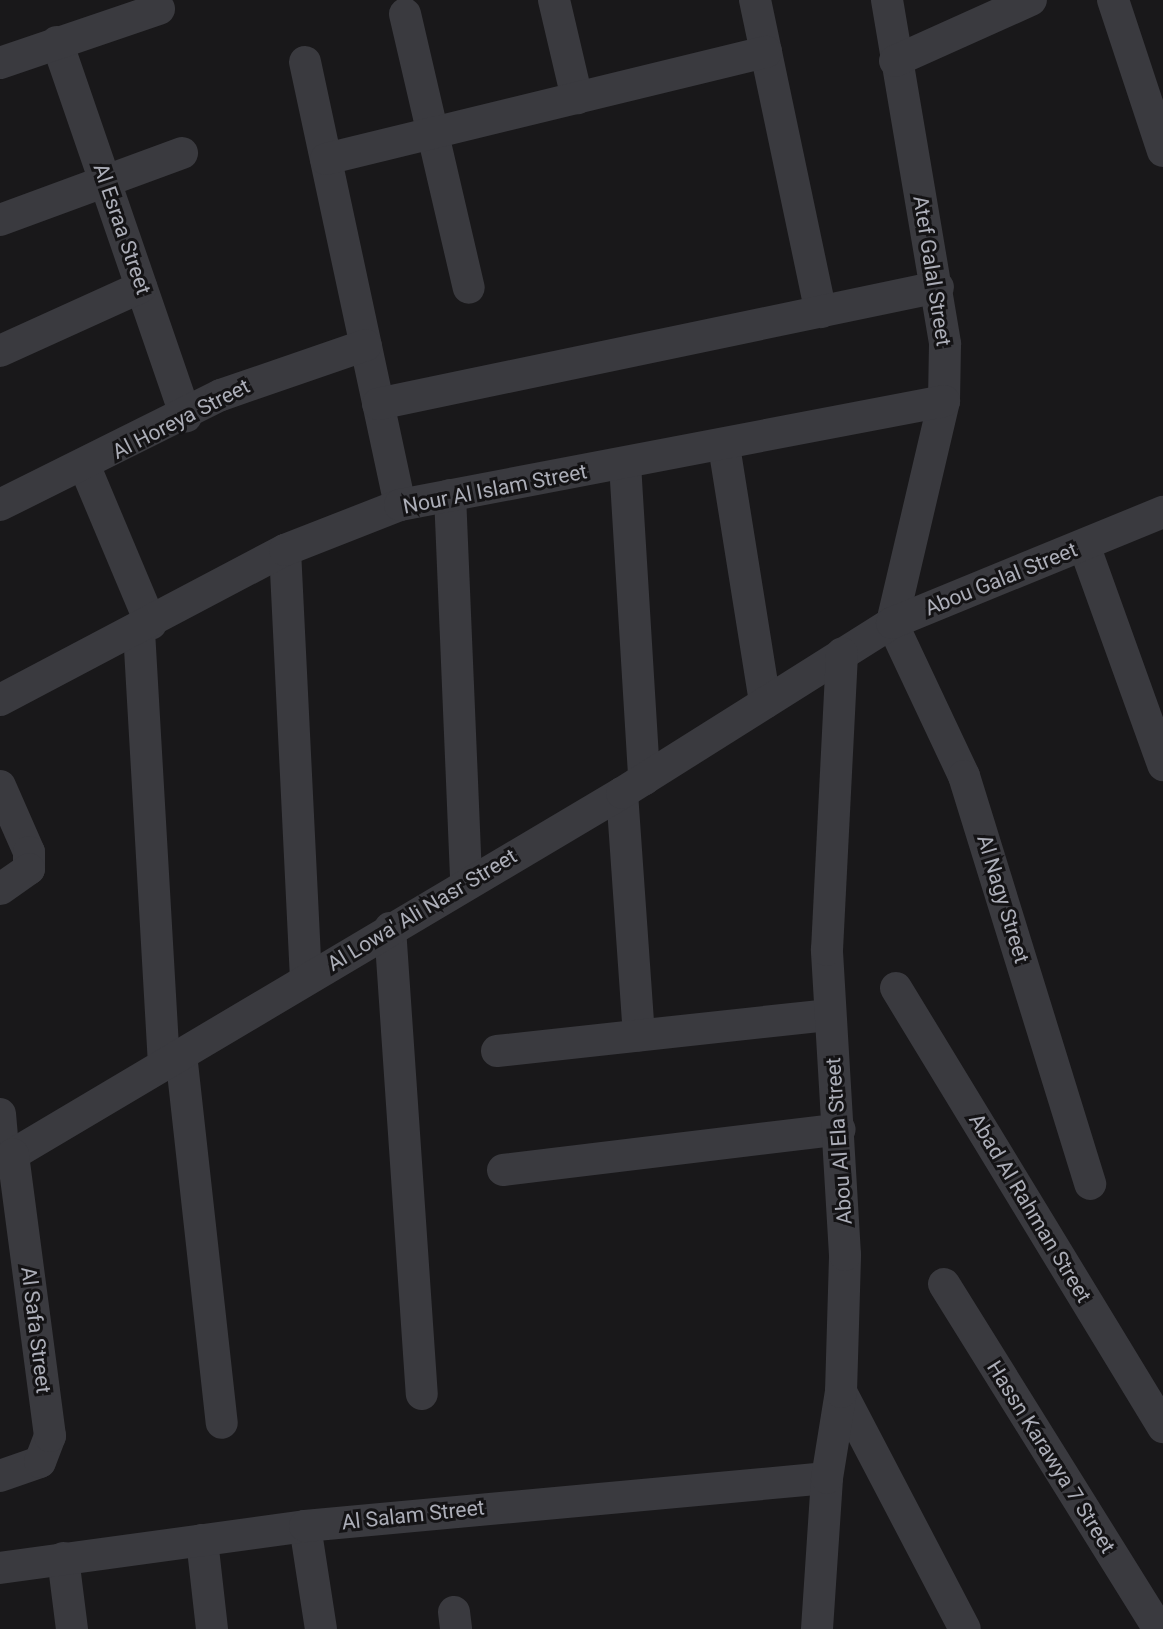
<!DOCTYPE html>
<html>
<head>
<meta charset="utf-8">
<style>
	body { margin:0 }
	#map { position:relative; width:1163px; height:1629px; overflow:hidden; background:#19181a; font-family:Roboto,sans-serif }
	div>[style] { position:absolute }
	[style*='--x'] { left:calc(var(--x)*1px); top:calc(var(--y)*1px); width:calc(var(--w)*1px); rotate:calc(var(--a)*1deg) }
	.minor>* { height:32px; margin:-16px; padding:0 16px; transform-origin:16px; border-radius:16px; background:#3a3a3f }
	span { translate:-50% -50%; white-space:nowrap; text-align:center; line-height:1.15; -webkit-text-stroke:6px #141315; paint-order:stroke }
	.street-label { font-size:21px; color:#acaeb8 }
</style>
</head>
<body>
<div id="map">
	<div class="minor">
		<div style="--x:554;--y:0;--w:101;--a:76.8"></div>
		<div style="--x:755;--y:0;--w:319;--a:78.1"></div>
		<div style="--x:887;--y:0;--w:349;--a:80.4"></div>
		<div style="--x:945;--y:344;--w:57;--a:91"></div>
		<div style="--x:944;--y:401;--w:228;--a:103.2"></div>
		<div style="--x:892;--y:623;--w:169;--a:64.8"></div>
		<div style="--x:964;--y:776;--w:427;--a:72.8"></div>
		<div style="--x:1113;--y:0;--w:159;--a:71.7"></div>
		<div style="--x:405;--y:14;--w:281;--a:76.9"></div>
		<div style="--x:57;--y:42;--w:396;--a:71"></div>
		<div style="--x:895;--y:61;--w:149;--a:-24.2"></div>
		<div style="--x:305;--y:62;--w:453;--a:77.9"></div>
		<div style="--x:0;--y:63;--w:168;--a:-18.8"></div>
		<div style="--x:326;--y:159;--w:453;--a:-13.7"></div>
		<div style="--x:0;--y:220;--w:194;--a:-20.2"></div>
		<div style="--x:0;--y:351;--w:155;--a:-24.4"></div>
		<div style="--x:378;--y:404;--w:572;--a:-11.8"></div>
		<div style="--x:724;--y:446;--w:260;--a:80.9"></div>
		<div style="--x:625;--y:464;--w:316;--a:86.5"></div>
		<div style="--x:85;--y:467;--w:170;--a:67.2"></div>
		<div style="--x:450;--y:495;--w:388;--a:87.6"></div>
		<div style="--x:0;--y:505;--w:247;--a:-26.5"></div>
		<div style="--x:221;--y:395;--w:153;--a:-19"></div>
		<div style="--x:1084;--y:545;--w:234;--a:70.2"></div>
		<div style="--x:285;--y:550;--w:430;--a:87.2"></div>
		<div style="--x:139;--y:631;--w:434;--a:86.7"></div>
		<div style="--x:0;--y:700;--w:322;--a:-27.8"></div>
		<div style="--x:285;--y:550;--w:123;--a:-21.4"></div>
		<div style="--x:400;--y:505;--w:554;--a:-10.82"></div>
		<div style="--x:0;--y:786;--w:72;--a:66.3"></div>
		<div style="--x:29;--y:852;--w:17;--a:90"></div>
		<div style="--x:29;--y:869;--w:35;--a:145"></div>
		<div style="--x:622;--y:793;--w:243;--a:86"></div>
		<div style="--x:390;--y:928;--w:467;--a:86.1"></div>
		<div style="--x:896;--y:988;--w:514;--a:58.69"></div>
		<div style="--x:497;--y:1051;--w:335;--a:-6.2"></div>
		<div style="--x:181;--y:1054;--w:371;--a:83.7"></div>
		<div style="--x:0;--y:1114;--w:46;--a:85"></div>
		<div style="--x:0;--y:1162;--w:723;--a:-30.68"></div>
		<div style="--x:622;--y:793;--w:319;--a:-32.2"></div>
		<div style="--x:892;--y:623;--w:293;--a:-22.3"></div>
		<div style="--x:503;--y:1170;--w:339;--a:-6.9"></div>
		<div style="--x:944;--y:1284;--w:407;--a:58.1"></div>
		<div style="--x:841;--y:1392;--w:267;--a:62.4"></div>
		<div style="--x:0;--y:1476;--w:42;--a:-19.3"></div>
		<div style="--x:40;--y:1462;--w:28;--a:-69"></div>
		<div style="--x:50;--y:1436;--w:284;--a:-97.5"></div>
		<div style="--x:305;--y:1526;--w:104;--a:81.2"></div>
		<div style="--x:202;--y:1540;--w:90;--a:83.6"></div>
		<div style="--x:63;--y:1558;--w:72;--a:82.8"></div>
		<div style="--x:0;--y:1568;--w:308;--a:-7.8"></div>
		<div style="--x:305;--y:1526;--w:524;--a:-5.25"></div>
		<div style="--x:454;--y:1612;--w:17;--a:83"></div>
		<div style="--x:817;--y:1629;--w:151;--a:-86.2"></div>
		<div style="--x:827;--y:1478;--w:87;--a:-80.8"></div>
		<div style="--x:841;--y:1392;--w:137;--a:-88.3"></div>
		<div style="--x:845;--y:1255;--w:306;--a:-93.4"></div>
		<div style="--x:827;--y:950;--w:297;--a:-87.1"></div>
	</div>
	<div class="street-label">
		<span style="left:122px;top:229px;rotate:71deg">Al Esraa Street</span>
		<span style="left:932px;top:271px;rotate:81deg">Atef Galal Street</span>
		<span style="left:181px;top:419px;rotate:-27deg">Al Horeya Street</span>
		<span style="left:495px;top:489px;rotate:-11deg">Nour Al Islam Street</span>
		<span style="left:1001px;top:579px;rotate:-22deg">Abou Galal Street</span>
		<span style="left:1003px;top:899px;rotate:73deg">Al Nagy Street</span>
		<span style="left:422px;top:910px;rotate:-31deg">Al Lowa' Ali Nasr Street</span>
		<span style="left:839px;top:1141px;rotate:-94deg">Abou Al Ela Street</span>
		<span style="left:1030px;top:1208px;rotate:59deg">Abad Al Rahman Street</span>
		<span style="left:36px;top:1330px;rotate:83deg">Al Safa Street</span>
		<span style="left:1051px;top:1457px;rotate:58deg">Hassn Karawya 7 Street</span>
		<span style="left:413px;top:1515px;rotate:-6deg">Al Salam Street</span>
	</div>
</div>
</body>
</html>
